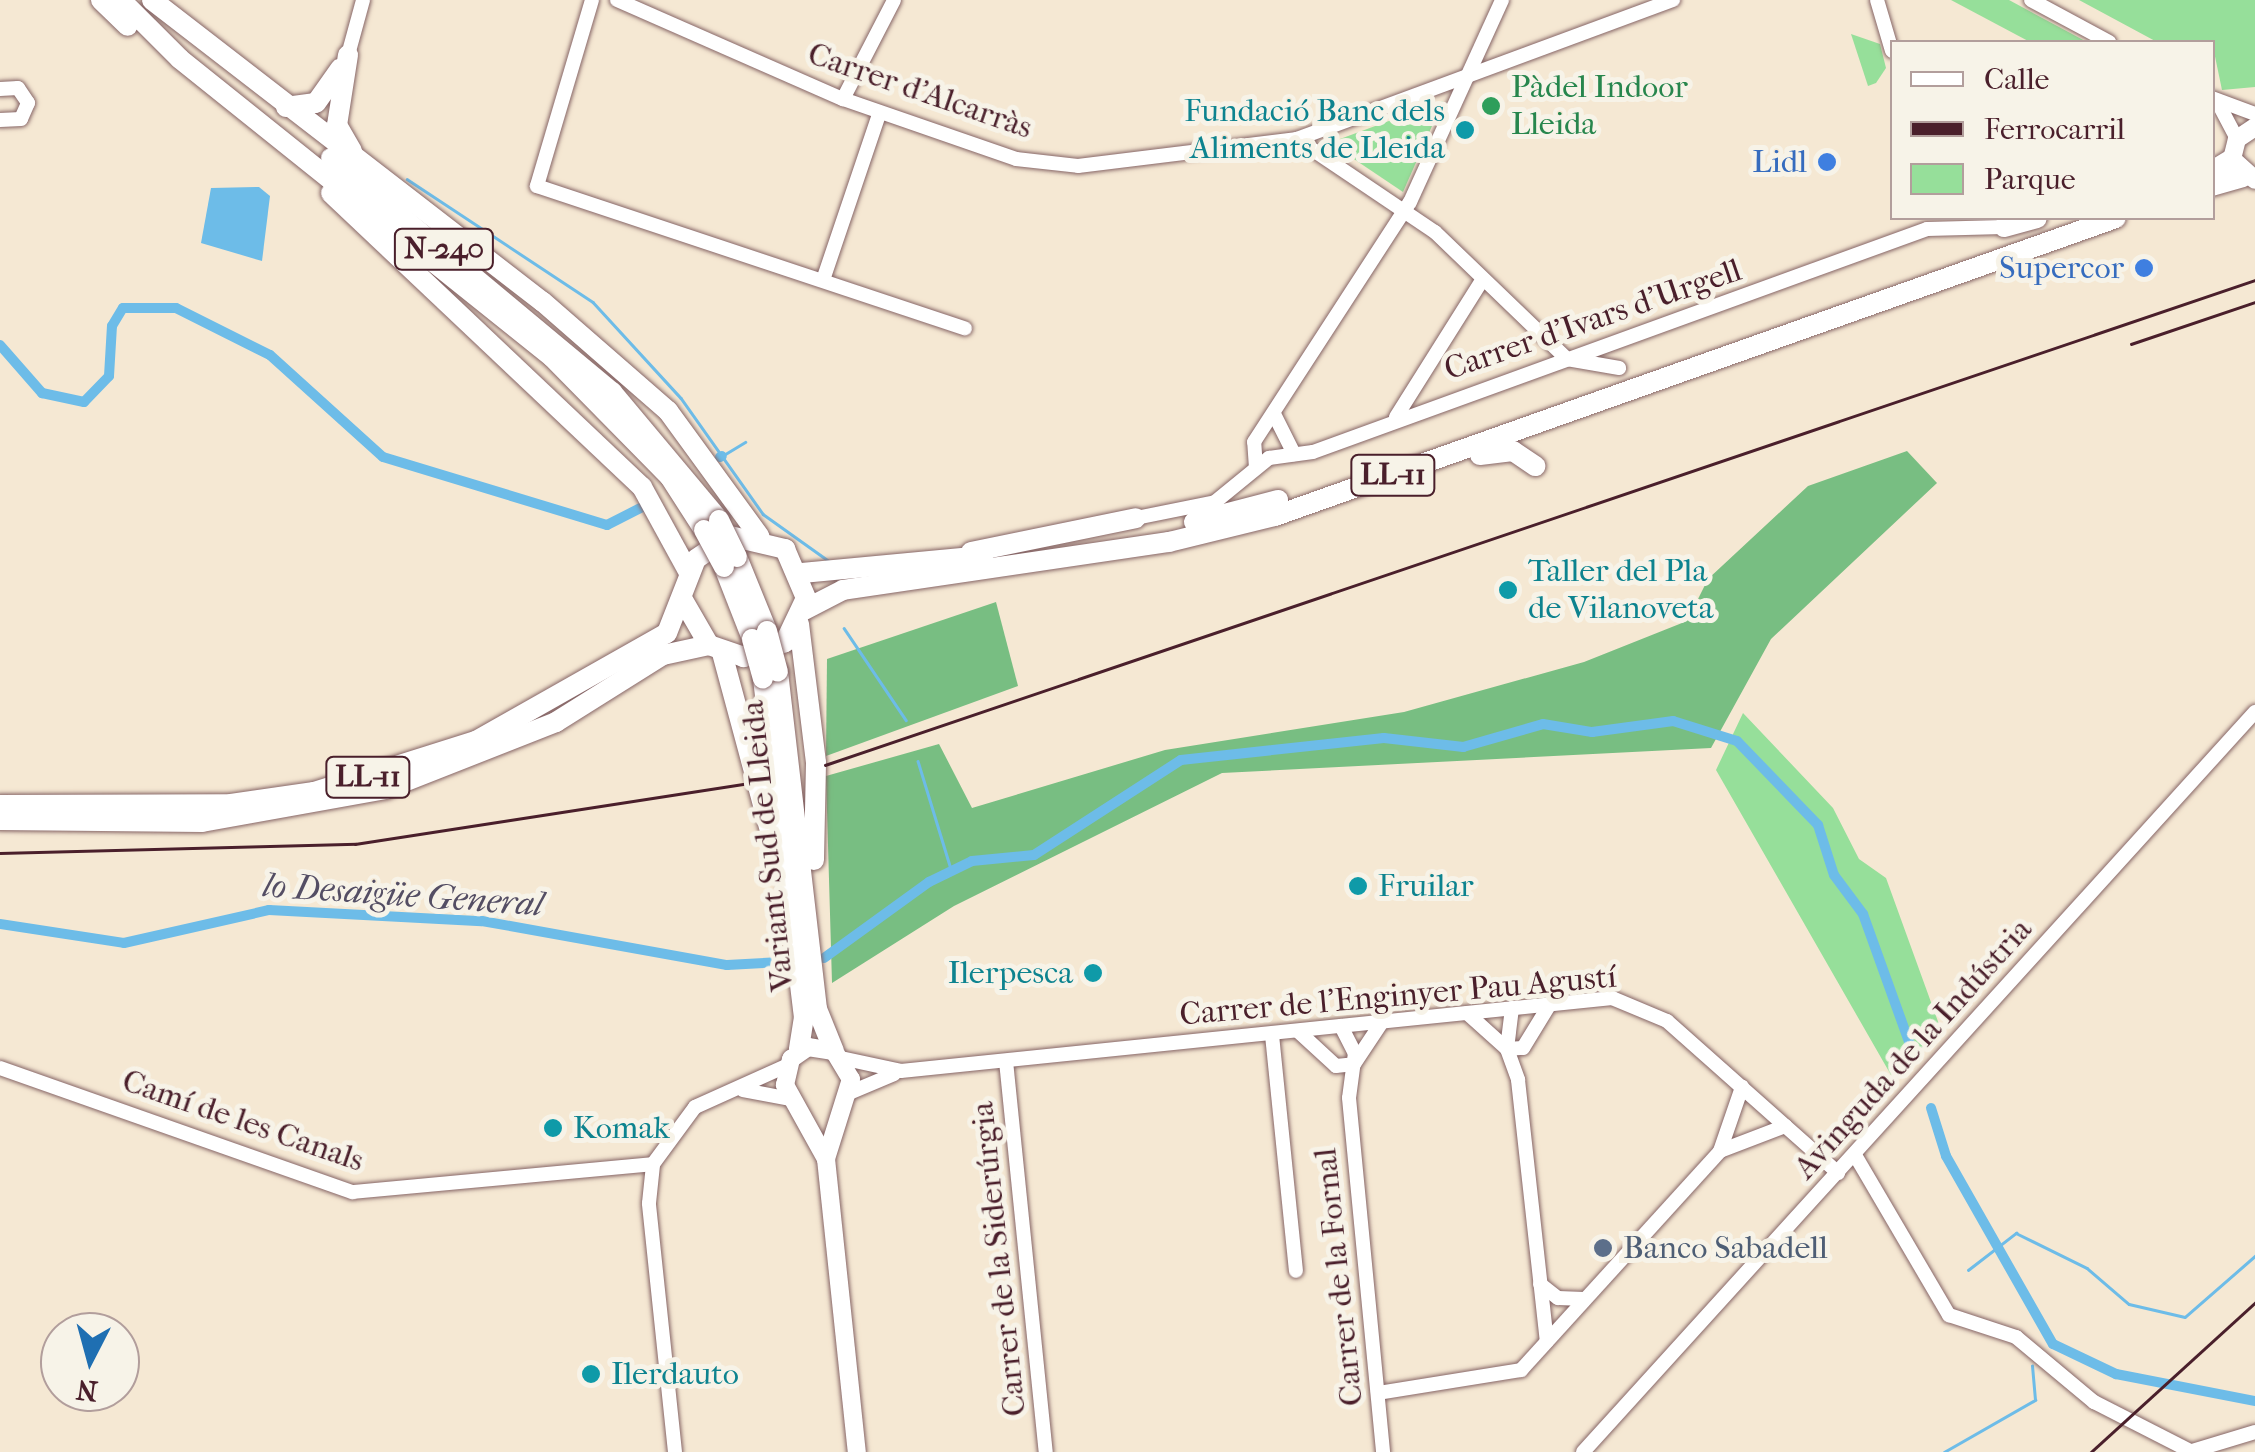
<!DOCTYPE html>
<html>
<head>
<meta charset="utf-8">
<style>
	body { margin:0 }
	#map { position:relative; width:2255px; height:1452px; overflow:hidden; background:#f5e8d3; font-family:"IM FELL French Canon",serif }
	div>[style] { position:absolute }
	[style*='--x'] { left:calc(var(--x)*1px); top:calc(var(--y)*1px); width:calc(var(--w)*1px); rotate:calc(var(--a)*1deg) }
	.green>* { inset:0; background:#96df9a }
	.forest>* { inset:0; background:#78be82 }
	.water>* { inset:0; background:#6dbce8 }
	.stream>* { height:2.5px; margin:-1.25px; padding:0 1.25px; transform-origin:1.25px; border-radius:1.25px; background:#6dbce8 }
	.canal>* { height:10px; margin:-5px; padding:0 5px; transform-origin:5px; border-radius:5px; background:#6dbce8 }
	.roads { filter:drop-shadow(0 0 2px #866566) drop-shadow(0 0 2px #866566) }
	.minor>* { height:14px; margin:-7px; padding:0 7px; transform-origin:7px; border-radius:7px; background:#fff }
	.major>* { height:18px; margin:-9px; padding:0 9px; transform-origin:9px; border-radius:9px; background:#fff }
	.highway>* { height:20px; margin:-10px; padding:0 10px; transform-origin:10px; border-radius:10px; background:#fff }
	.rail>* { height:2.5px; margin:-1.25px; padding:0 1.25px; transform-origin:1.25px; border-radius:1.25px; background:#4a1f2b }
	.bridges { filter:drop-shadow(0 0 2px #866566) drop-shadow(0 0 2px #866566) }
	.highway-bridge>* { height:20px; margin:-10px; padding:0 10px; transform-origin:10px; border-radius:10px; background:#fff }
	.dots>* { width:28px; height:28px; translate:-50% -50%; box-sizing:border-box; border:5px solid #f7f3e8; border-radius:50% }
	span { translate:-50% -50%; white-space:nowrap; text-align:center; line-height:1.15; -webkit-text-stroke:10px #f7f3e8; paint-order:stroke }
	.shield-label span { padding:2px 8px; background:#f7f3e8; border:2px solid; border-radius:8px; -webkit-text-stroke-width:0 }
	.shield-label { font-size:30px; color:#4a1f2b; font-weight:700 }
	.leisure-label { font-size:32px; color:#27864d }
	.left { translate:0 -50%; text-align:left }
	.street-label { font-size:32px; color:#4a1f2b }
	.culture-label { font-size:32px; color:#0d838f }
	.right { translate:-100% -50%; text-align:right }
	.shop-label { font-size:32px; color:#366cbe }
	.service-label { font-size:32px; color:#4e5e75 }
	.water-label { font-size:35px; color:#544e64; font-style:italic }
	.legend { position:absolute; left:1890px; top:40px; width:325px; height:180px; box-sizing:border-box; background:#f7f3e8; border:2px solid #b29e9c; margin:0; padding:12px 18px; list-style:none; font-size:30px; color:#4a1f2b }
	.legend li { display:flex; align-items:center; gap:20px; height:50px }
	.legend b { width:50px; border:2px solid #b29e9c }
	.north { position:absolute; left:40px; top:1312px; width:100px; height:100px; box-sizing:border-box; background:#f7f3e8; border:2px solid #b29e9c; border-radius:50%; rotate:186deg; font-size:28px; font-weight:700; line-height:40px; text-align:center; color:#4a1f2b }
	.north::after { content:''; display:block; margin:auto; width:35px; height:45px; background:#1f6fb2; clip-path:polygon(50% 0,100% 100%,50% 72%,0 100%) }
</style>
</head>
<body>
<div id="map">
	<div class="green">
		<div style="clip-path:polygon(1951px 0,2009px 0,2087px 42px,2030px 42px)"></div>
		<div style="clip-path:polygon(2079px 0,2255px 0,2255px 87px,2222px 90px,2212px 42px,2157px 42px)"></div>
		<div style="clip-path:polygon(1851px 34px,1880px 44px,1886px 68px,1876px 83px,1868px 86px)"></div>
		<div style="clip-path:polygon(1443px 101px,1403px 192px,1336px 147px,1340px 139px)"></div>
		<div style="clip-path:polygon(1743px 713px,1833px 808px,1859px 859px,1886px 878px,1940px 1027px,1895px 1082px,1716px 770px)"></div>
	</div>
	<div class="forest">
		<div style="clip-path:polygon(1907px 451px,1937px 483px,1771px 639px,1711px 748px,1222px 773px,954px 906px,832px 983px,826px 776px,939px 744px,972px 808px,1165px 750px,1404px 712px,1584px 662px,1687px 621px,1708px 579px,1808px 486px)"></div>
		<div style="clip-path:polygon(996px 602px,1018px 686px,826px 756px,827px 659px)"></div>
	</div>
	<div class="water">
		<div style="clip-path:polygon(211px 188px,259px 187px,270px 196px,262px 261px,201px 243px)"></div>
	</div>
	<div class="stream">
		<div style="--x:407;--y:179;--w:223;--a:33.5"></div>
		<div style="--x:593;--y:302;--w:130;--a:47.5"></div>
		<div style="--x:681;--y:398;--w:142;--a:54.7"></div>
		<div style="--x:763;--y:514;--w:81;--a:35.5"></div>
		<div style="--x:722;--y:456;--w:27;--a:-31"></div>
		<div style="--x:844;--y:628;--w:111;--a:56"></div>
		<div style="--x:918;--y:761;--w:116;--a:73"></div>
		<div style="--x:1968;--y:1270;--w:61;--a:-37.6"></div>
		<div style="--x:2016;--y:1233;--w:79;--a:26.2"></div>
		<div style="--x:2087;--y:1268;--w:55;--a:40.6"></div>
		<div style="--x:2129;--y:1304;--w:57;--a:13.1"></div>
		<div style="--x:2185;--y:1317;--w:93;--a:-41.1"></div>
		<div style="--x:1944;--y:1452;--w:105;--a:-29.7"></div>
		<div style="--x:2035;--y:1400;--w:34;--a:-95"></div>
	</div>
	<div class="canal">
		<div style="--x:0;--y:345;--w:64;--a:48.8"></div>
		<div style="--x:42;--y:393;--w:43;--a:12.1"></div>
		<div style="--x:84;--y:402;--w:36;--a:-46"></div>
		<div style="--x:109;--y:376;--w:50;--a:-86.6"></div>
		<div style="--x:112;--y:326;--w:21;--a:-59"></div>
		<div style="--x:123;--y:308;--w:53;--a:0"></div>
		<div style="--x:176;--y:308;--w:105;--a:26.6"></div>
		<div style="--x:270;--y:355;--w:152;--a:42.1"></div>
		<div style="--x:383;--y:457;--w:234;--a:16.9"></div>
		<div style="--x:607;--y:525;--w:38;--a:-27"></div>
		<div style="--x:720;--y:457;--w:2;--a:-27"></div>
		<div style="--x:0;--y:924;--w:125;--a:8.7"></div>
		<div style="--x:124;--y:943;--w:149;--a:-12.8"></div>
		<div style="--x:269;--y:910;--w:213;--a:3"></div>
		<div style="--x:482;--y:921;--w:249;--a:10.2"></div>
		<div style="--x:727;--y:965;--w:54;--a:-3.2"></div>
		<div style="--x:824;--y:958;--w:130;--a:-35.9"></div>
		<div style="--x:929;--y:882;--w:48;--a:-26"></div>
		<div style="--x:972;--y:861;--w:62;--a:-5.5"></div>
		<div style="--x:1034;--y:855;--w:175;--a:-32.9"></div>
		<div style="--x:1181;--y:760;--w:204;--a:-6.2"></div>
		<div style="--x:1384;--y:738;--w:80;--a:6.5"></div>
		<div style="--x:1463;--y:747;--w:83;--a:-16"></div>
		<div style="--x:1543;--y:724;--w:50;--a:9.3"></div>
		<div style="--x:1592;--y:732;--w:82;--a:-7.7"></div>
		<div style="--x:1673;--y:721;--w:67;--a:17.4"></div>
		<div style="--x:1737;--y:741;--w:117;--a:46"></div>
		<div style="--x:1818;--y:825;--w:52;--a:72.3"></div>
		<div style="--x:1834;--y:875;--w:49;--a:53.4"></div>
		<div style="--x:1863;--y:914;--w:151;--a:70.2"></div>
		<div style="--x:1931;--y:1108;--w:50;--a:72.6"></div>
		<div style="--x:1946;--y:1156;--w:216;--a:60.4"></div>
		<div style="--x:2053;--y:1344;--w:70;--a:25.5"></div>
		<div style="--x:2116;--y:1374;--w:142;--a:11"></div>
	</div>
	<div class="roads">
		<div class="minor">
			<div style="--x:592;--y:0;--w:194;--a:106.5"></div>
			<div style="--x:537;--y:186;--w:451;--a:18.4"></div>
			<div style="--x:617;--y:0;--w:247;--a:23.7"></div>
			<div style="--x:843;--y:99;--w:183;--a:19.1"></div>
			<div style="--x:1016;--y:159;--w:62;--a:6.4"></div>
			<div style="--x:1078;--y:166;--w:221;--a:-7"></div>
			<div style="--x:1297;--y:139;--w:401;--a:-20.3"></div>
			<div style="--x:1877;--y:0;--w:53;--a:73.6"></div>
			<div style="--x:2031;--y:0;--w:89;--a:28.3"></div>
			<div style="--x:348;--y:55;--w:57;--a:-74.7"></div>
			<div style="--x:0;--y:89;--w:18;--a:-3"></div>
			<div style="--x:18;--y:88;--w:18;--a:56"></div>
			<div style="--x:28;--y:103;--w:17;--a:114"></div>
			<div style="--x:21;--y:119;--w:21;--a:177"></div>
			<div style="--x:2212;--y:98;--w:46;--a:20.4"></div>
			<div style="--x:843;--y:99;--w:111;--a:-62.7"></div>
			<div style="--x:2217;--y:101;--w:43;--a:62.2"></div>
			<div style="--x:1297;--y:139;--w:166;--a:34"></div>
			<div style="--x:1435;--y:232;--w:183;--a:43.9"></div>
			<div style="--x:1567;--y:359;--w:53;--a:9.8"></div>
			<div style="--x:823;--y:280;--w:177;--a:-71.3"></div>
			<div style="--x:1274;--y:414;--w:45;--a:63.4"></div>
			<div style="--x:1396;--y:417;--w:163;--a:-57.8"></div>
			<div style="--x:1256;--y:468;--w:26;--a:-94"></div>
			<div style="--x:1254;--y:442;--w:286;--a:-57"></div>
			<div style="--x:1410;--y:202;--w:222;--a:-65.5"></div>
			<div style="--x:1136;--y:518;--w:81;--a:-11.4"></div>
			<div style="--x:1215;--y:502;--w:70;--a:-39.2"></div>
			<div style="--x:1269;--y:458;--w:44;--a:-7.8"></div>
			<div style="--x:1313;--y:452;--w:653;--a:-19.96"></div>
			<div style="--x:1927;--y:229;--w:77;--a:-1.5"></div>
			<div style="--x:1512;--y:1008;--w:41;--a:97"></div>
			<div style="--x:1507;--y:1049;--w:33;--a:70"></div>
			<div style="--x:1518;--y:1080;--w:263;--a:83.7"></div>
			<div style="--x:1467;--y:1013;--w:54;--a:42"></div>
			<div style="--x:1507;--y:1049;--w:16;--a:-4"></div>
			<div style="--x:1523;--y:1048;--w:52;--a:-58.5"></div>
			<div style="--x:1341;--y:1026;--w:30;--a:63"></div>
			<div style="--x:1355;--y:1053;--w:45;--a:97.6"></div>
			<div style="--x:1349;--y:1098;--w:356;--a:84.5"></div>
			<div style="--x:1299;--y:1032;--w:50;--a:42.6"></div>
			<div style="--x:1336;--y:1066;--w:18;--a:-6"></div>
			<div style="--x:1354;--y:1064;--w:50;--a:-56.3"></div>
			<div style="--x:1272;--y:1035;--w:237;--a:84.2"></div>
			<div style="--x:841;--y:1058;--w:61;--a:12.2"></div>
			<div style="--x:901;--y:1071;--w:715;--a:-5.86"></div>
			<div style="--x:1612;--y:998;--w:60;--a:22.7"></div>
			<div style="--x:1667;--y:1021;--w:229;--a:41.6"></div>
			<div style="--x:1006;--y:1061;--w:393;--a:84.2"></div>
			<div style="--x:0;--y:1068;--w:374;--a:19.4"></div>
			<div style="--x:353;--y:1192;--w:301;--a:-5.3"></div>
			<div style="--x:743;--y:1090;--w:49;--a:10.6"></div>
			<div style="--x:849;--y:1093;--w:49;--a:-22.9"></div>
			<div style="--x:1720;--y:1151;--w:68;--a:-71"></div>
			<div style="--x:1855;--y:1155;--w:186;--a:59.6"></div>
			<div style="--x:1949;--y:1315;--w:71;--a:18.2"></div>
			<div style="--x:2016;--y:1337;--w:102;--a:39.8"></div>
			<div style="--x:2094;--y:1402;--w:108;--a:27"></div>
			<div style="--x:1540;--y:1284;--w:23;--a:38"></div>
			<div style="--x:1558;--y:1298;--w:26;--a:2"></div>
			<div style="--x:1378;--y:1393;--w:145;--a:-9.1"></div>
			<div style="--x:1521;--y:1370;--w:296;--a:-47.7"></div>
			<div style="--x:1720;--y:1151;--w:70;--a:-21"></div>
			<div style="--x:675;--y:1452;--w:250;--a:-96"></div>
			<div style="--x:649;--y:1203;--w:39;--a:-84"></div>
			<div style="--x:653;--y:1164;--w:71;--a:-53.6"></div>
			<div style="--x:695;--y:1107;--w:102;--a:-24.3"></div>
			<div style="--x:1583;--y:1452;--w:1000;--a:-47.76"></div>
			<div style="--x:2189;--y:1452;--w:69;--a:-16.9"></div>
		</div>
		<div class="major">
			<div style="--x:2255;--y:127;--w:22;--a:146"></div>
			<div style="--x:2237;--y:139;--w:21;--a:104"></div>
			<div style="--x:2232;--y:159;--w:31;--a:42"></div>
			<div style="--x:826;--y:1159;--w:85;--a:-119"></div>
			<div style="--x:785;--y:1085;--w:27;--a:-77"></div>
			<div style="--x:791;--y:1059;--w:21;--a:-35"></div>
			<div style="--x:808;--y:1047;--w:26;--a:9"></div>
			<div style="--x:834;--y:1051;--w:33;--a:59"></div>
			<div style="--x:851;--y:1079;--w:84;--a:107.4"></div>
			<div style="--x:826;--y:1159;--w:295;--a:84"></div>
		</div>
		<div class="highway">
			<div style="--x:101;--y:0;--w:37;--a:44"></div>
			<div style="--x:121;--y:0;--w:83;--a:45"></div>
			<div style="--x:180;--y:59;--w:477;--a:38.7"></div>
			<div style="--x:552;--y:357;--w:168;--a:45.5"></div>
			<div style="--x:670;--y:477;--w:63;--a:57.3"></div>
			<div style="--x:152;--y:0;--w:494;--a:37.7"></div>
			<div style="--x:543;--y:302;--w:166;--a:41.1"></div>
			<div style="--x:668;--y:411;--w:155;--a:53.9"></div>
			<div style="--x:348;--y:55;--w:71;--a:98.9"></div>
			<div style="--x:337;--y:125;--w:30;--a:60"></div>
			<div style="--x:286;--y:107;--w:30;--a:-8"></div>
			<div style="--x:316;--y:103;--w:42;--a:-54.8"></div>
			<div style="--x:331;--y:158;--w:366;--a:39.8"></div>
			<div style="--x:612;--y:392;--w:167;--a:50.1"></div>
			<div style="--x:2212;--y:171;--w:23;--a:-31"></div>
			<div style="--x:2212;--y:186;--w:32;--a:-16"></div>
			<div style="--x:331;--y:193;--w:428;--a:43.4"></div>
			<div style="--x:642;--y:487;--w:96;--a:61.3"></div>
			<div style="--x:2004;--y:227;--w:34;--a:-15"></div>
			<div style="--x:1480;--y:455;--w:33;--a:-7"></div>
			<div style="--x:1513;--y:451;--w:27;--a:34"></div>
			<div style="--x:1194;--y:522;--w:87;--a:-14.7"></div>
			<div style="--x:971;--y:552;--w:168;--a:-11.6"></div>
			<div style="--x:737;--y:557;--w:80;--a:67.9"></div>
			<div style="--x:724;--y:567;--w:77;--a:68.7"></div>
			<div style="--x:802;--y:573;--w:182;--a:-5.4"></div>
			<div style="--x:804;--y:610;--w:44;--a:-27.1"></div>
			<div style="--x:843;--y:590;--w:330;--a:-8.4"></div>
			<div style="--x:1169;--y:542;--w:109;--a:-13.8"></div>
			<div style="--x:1275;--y:516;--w:892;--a:-19.51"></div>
			<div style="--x:799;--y:624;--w:140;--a:83"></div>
			<div style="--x:816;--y:763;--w:97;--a:91.2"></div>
			<div style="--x:722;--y:653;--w:188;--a:74.9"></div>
			<div style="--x:778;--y:672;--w:339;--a:83.4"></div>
			<div style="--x:817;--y:1009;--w:45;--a:68"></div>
			<div style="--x:763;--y:679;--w:340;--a:83.1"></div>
			<div style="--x:804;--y:1017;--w:33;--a:99"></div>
			<div style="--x:0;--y:805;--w:231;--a:-0.2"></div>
			<div style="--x:231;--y:804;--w:84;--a:-8.2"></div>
			<div style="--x:314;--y:792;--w:170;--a:-17.5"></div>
			<div style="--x:476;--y:741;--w:219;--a:-29.5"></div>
			<div style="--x:667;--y:633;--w:79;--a:-68.6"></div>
			<div style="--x:696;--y:559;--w:41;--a:-34.1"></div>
			<div style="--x:730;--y:536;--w:57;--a:13.3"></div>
			<div style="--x:785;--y:549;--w:53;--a:66.8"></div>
			<div style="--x:806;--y:598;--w:49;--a:115.5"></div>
			<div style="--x:785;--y:642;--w:44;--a:159.9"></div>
			<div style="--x:744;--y:657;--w:37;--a:-161"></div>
			<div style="--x:709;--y:645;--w:52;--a:-120"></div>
			<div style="--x:0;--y:820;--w:202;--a:0.6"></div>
			<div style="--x:202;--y:822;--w:187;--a:-10.2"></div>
			<div style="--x:386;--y:789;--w:183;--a:-21.5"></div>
			<div style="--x:556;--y:722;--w:126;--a:-32.1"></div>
			<div style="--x:663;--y:655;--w:47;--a:-12.3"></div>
		</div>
	</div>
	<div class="rail">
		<div style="--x:2131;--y:344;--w:131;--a:-18.7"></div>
		<div style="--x:825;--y:765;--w:1510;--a:-18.73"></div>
		<div style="--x:0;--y:853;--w:355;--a:-1.5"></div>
		<div style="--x:355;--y:844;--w:407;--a:-8.8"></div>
		<div style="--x:2091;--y:1452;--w:222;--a:-42.3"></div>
	</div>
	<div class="bridges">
		<div class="highway-bridge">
			<div style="--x:719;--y:520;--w:41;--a:64.1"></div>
			<div style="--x:704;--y:530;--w:42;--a:61.6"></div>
			<div style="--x:767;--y:631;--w:42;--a:75"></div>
			<div style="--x:752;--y:639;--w:41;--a:74.6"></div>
		</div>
	</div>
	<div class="dots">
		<div style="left:1491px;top:106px;background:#2e9e5b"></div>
		<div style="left:1465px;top:130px;background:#0f9aa8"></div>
		<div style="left:1827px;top:162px;background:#3f7fe0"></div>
		<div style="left:2144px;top:268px;background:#3f7fe0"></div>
		<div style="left:1508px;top:590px;background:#0f9aa8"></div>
		<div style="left:1358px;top:886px;background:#0f9aa8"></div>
		<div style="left:1093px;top:973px;background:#0f9aa8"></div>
		<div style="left:553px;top:1128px;background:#0f9aa8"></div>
		<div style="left:1603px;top:1248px;background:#5c6f8a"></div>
		<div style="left:591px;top:1374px;background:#0f9aa8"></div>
	</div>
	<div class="shield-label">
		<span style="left:444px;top:249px">N-240</span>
		<span style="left:1393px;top:475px">LL-11</span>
		<span style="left:368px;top:777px">LL-11</span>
	</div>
	<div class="leisure-label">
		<span class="left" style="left:1511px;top:106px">Pàdel Indoor<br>Lleida</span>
	</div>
	<div class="street-label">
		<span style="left:920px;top:91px;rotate:19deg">Carrer d'Alcarràs</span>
		<span style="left:1593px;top:320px;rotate:-19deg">Carrer d'Ivars d'Urgell</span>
		<span style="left:768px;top:846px;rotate:-96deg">Variant Sud de Lleida</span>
		<span style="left:1398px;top:996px;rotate:-5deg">Carrer de l'Enginyer Pau Agustí</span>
		<span style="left:1913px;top:1049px;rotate:-48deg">Avinguda de la Indústria</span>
		<span style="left:243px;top:1121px;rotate:19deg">Camí de les Canals</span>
		<span style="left:999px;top:1259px;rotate:-96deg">Carrer de la Siderúrgia</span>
		<span style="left:1339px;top:1277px;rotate:-96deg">Carrer de la Fornal</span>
	</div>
	<div class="culture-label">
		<span class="right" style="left:1445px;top:130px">Fundació Banc dels<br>Aliments de Lleida</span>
		<span class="left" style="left:1528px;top:590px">Taller del Pla<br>de Vilanoveta</span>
		<span class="left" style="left:1378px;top:886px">Fruilar</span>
		<span class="right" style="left:1073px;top:973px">Ilerpesca</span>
		<span class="left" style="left:573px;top:1128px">Komak</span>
		<span class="left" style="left:611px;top:1374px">Ilerdauto</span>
	</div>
	<div class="shop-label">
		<span class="right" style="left:1807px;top:162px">Lidl</span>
		<span class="right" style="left:2124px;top:268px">Supercor</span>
	</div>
	<div class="service-label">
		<span class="left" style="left:1623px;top:1248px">Banco Sabadell</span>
	</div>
	<div class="water-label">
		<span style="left:403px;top:895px;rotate:4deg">lo Desaigüe General</span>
	</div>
	<ul class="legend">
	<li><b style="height:12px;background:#fff"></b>Calle</li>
	<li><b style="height:12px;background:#4a1f2b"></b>Ferrocarril</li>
	<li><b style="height:28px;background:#96df9a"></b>Parque</li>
	</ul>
	<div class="north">N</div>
</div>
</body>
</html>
